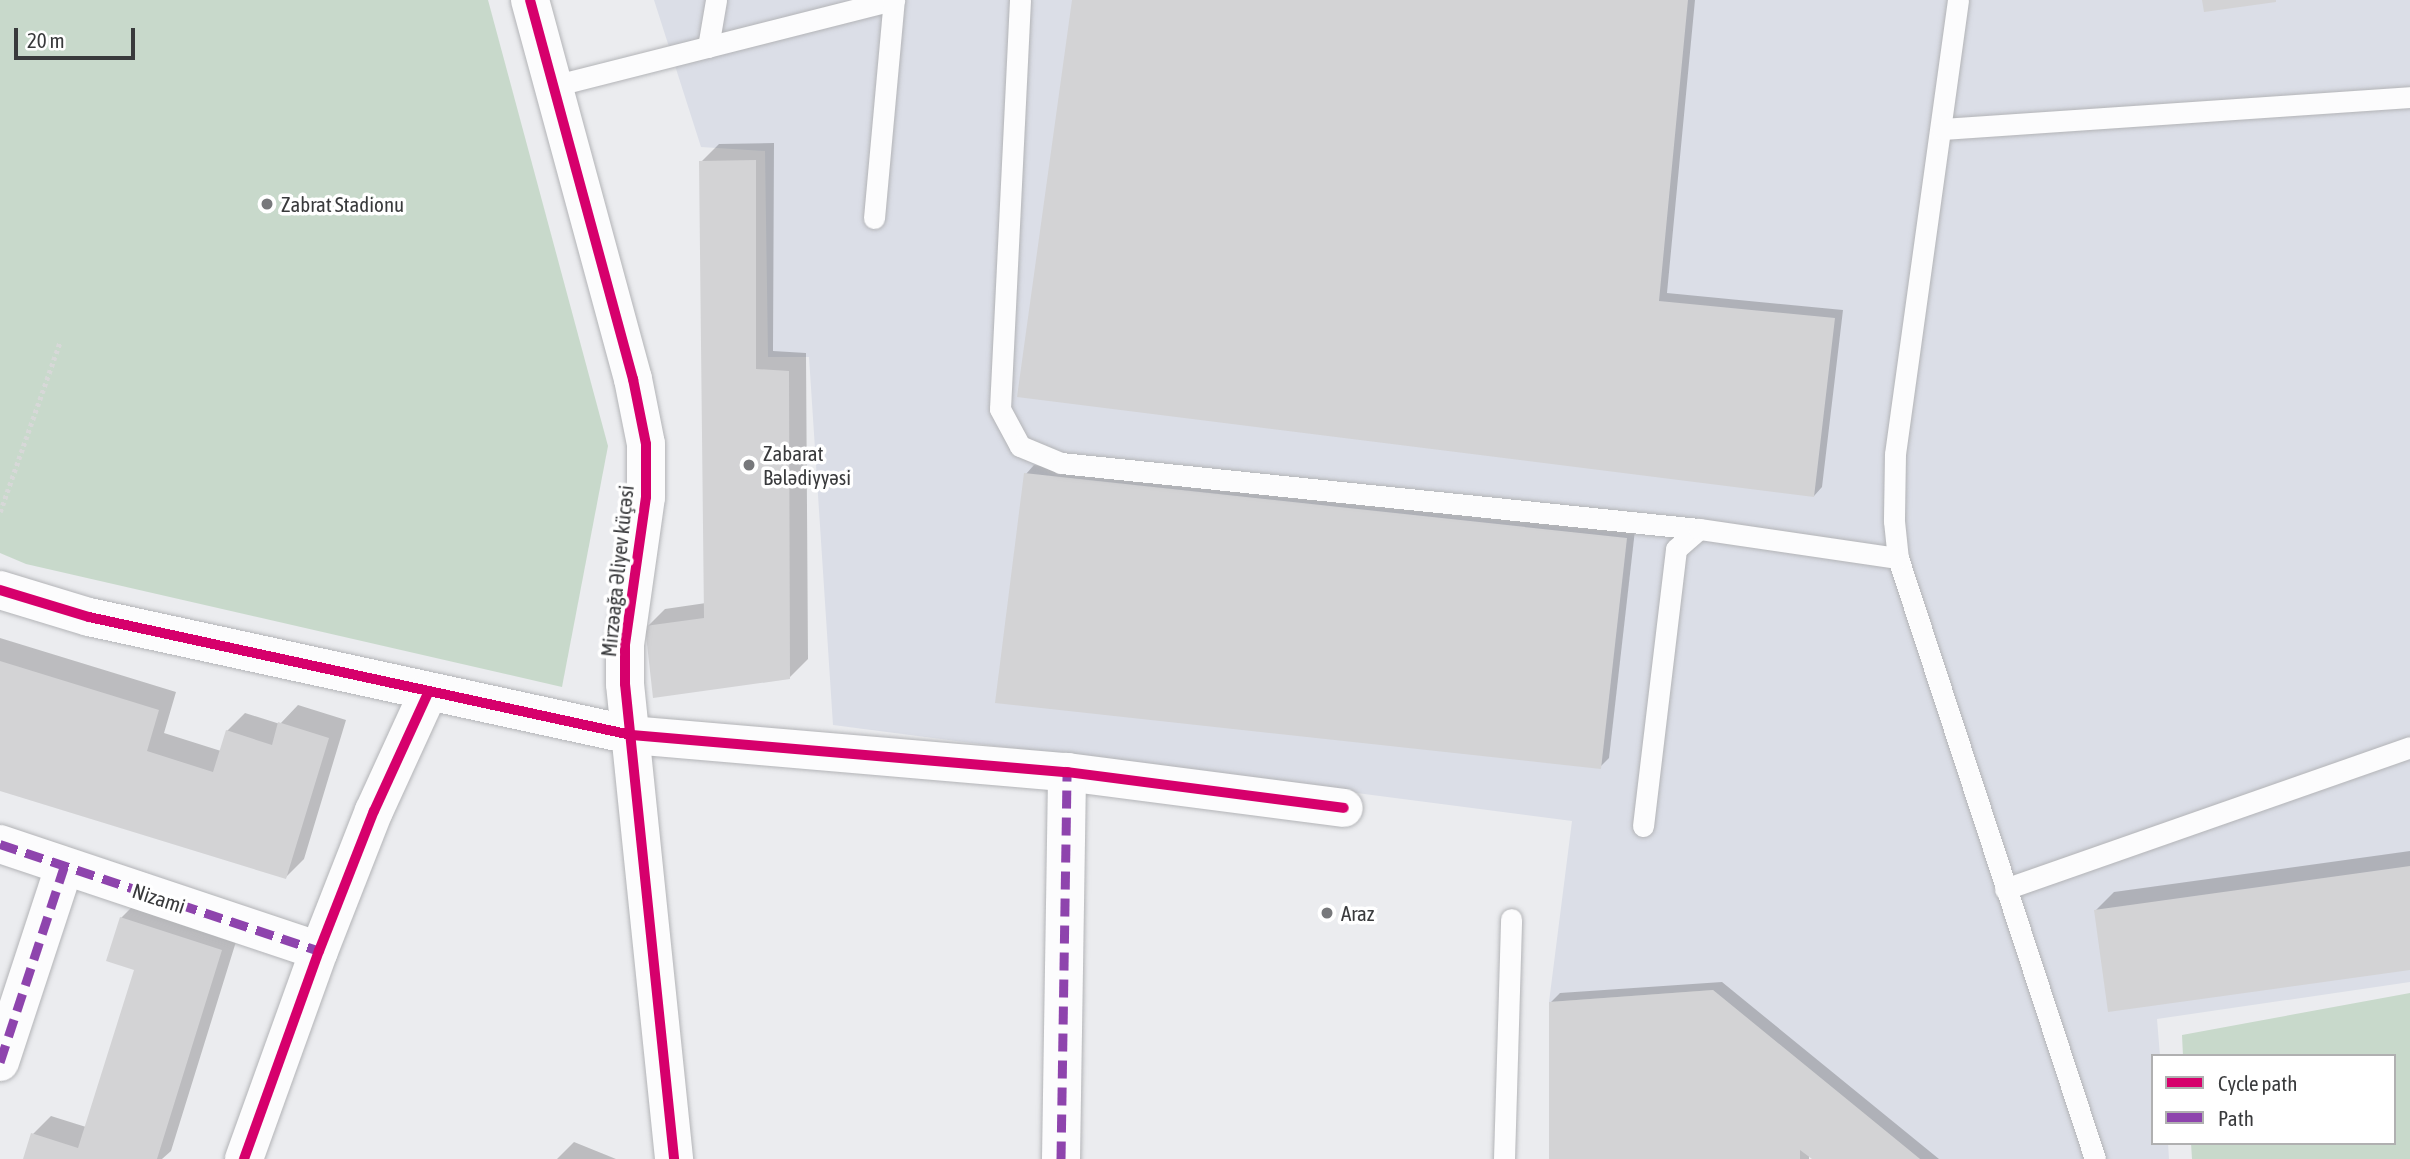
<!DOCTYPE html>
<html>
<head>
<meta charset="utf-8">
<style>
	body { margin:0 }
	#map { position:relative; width:2410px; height:1159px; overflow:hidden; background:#ebecef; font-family:"Asap Condensed",sans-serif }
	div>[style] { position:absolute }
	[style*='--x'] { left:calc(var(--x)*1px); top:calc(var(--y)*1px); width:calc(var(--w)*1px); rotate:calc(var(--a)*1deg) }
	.built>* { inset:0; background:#dbdee7 }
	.green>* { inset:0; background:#c8d9cb }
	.shadow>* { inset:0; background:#0003 }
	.building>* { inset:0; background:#d3d3d5 }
	.path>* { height:4.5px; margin-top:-2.25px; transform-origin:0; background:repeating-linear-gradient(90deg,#d7d8d8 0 3.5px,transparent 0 7px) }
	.roads { filter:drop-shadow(0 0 2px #b3b4b7) drop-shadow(0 0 2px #b3b4b7) }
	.service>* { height:21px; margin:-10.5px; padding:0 10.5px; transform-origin:10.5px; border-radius:10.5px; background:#fcfcfd }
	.minor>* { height:38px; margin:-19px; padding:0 19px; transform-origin:19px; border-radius:19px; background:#fcfcfd }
	.tertiary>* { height:38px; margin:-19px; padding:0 19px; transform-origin:19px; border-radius:19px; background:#fcfcfd }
	.quiet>* { height:9px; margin-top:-4.5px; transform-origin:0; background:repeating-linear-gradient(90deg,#8e44ad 0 18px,transparent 0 27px) }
	.cycleway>* { height:10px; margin:-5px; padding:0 5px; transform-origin:5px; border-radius:5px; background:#d6006c }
	.dots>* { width:19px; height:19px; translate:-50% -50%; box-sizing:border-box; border:4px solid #fff; border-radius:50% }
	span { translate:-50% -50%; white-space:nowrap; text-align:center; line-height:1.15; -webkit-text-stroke:7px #fff; paint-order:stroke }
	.poi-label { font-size:21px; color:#393a3c }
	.left { translate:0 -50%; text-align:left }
	.street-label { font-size:21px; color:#393a3c }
	.legend { position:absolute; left:2151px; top:1054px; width:245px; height:91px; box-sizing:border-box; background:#fff; border:2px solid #b0b0b1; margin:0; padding:9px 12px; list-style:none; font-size:21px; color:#393a3c }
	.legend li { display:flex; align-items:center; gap:14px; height:35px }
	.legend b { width:35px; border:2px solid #b0b0b1 }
	.scale { position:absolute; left:14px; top:28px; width:121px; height:32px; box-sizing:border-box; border:4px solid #393a3c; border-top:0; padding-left:9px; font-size:21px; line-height:24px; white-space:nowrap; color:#393a3c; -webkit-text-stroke:5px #fff; paint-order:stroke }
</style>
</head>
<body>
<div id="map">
	<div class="built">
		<div style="clip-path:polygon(654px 0,2410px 0,2410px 982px,2157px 1019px,2160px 1056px,2153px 1056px,2153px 1143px,2168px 1143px,2169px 1159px,1920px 1159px,1713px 990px,1549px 1002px,1572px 821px,833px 725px,809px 357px,768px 357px,765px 151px,701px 147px)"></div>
	</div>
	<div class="green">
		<div style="clip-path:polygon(0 0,488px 0,608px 446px,562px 687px,26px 564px,0 553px)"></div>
		<div style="clip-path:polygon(2410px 993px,2410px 1159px,2192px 1159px,2191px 1143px,2394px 1143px,2394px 1056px,2183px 1056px,2182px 1035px)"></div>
	</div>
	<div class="shadow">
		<div style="clip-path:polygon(1074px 0,1695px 0,1667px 293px,1843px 310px,1822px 487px,1814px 496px)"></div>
		<div style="clip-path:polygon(774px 143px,773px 351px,806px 353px,808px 659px,790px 677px,647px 627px,665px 609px,706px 603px,701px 162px,719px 144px)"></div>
		<div style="clip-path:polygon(1034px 465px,1635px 530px,1609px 758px,1600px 767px,1026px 474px)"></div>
		<div style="clip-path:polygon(0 638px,176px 692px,164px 733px,221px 751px,227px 731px,245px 713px,280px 724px,298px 705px,346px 720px,304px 859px,286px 877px,0 789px)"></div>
		<div style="clip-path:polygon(2410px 851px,2410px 968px,2096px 910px,2114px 892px)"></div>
		<div style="clip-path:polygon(139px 900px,239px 932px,171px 1151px,162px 1159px,25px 1159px,33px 1134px,51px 1116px,86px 1127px,136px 969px,121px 918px)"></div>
		<div style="clip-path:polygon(1722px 982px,1939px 1159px,1815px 1159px,1809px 1154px,1809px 1159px,1551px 1159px,1551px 1002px,1560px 993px)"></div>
		<div style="clip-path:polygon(574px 1142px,616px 1159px,557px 1159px)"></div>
	</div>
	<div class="building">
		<div style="clip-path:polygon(1072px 0,1688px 0,1659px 301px,1835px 318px,1814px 497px,1017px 397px)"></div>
		<div style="clip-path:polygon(2202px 0,2276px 0,2276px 2px,2204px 12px)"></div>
		<div style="clip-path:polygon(756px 160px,756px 369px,789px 371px,790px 679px,653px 698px,645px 626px,704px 618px,699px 161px)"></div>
		<div style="clip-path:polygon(1024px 473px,1627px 538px,1601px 769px,995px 703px)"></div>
		<div style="clip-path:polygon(0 661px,159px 710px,147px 751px,213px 772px,226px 730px,272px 745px,278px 722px,329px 738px,286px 879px,0 791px)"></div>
		<div style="clip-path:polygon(2410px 866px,2410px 970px,2108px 1012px,2094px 910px)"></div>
		<div style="clip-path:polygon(120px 917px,222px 950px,157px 1159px,23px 1159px,31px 1133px,78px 1148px,134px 970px,106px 961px)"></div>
		<div style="clip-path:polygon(1713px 990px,1920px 1159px,1812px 1159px,1800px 1150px,1800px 1159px,1549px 1159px,1549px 1002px)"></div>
	</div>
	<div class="path">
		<div style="--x:0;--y:512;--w:180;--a:-70.6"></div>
	</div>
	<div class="roads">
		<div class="service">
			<div style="--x:1020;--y:0;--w:409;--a:92.8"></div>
			<div style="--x:1000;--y:409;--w:42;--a:61.6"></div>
			<div style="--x:1020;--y:446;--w:44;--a:22.5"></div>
			<div style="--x:1061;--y:463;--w:641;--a:5.91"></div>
			<div style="--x:1958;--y:0;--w:458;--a:97.9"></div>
			<div style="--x:1895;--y:454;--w:67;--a:90.9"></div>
			<div style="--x:1894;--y:521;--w:37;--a:84"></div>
			<div style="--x:1898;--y:558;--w:632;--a:71.85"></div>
			<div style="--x:708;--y:47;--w:48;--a:-80.3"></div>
			<div style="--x:553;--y:86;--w:352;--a:-14.2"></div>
			<div style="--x:1942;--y:129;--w:469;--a:-3.9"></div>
			<div style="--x:874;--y:218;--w:219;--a:-84.8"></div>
			<div style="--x:1643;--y:826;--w:279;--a:-83.2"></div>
			<div style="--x:1676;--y:549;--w:30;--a:-41"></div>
			<div style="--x:1699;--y:529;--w:201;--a:8.3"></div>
			<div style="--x:2005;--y:889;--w:429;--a:-19.3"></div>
			<div style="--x:1504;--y:1159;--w:240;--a:-88.3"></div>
		</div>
		<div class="minor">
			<div style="--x:0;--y:590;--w:93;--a:16.9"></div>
			<div style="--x:89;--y:617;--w:555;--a:12.28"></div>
			<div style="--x:631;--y:735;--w:438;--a:4.9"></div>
			<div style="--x:1067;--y:772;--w:279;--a:7.4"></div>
			<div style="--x:0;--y:844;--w:336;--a:18.5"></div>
			<div style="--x:0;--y:1062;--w:205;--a:-71.8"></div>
			<div style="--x:244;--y:1159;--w:221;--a:-70.2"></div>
			<div style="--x:319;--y:951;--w:150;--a:-68.6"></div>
			<div style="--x:374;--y:811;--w:130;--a:-65.4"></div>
			<div style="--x:1061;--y:1159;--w:387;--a:-89.1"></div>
		</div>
		<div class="tertiary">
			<div style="--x:530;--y:0;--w:393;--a:74.8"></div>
			<div style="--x:633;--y:379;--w:66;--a:78.7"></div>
			<div style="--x:646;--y:444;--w:53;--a:90"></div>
			<div style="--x:646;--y:497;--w:149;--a:98.1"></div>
			<div style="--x:625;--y:645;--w:39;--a:90"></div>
			<div style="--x:625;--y:684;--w:478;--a:84.1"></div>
		</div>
	</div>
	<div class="quiet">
		<div style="--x:0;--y:844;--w:336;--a:18.5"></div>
		<div style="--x:0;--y:1062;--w:205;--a:-71.8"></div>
		<div style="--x:1061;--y:1159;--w:387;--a:-89.1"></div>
	</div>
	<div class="cycleway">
		<div style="--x:530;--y:0;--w:393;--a:74.8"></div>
		<div style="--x:633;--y:379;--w:66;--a:78.7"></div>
		<div style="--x:646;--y:444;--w:53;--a:90"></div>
		<div style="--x:646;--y:497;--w:149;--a:98.1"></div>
		<div style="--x:625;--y:645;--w:39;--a:90"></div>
		<div style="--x:625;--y:684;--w:478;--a:84.1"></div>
		<div style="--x:0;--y:590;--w:93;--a:16.9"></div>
		<div style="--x:89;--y:617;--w:555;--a:12.28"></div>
		<div style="--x:631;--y:735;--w:438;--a:4.9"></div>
		<div style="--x:1067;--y:772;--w:279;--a:7.4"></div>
		<div style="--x:244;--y:1159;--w:221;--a:-70.2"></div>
		<div style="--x:319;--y:951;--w:150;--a:-68.6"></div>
		<div style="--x:374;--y:811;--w:130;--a:-65.4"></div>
	</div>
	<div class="dots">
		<div style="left:267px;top:204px;background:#77787b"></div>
		<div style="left:749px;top:465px;background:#77787b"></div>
		<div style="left:1327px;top:913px;background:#77787b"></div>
	</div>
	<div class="poi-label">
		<span class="left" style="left:281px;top:204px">Zabrat Stadionu</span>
		<span class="left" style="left:763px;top:465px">Zabarat<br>Bələdiyyəsi</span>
		<span class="left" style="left:1341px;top:913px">Araz</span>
	</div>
	<div class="street-label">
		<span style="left:617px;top:571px;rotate:-84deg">Mirzəağa Əliyev küçəsi</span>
		<span style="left:159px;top:898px;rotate:18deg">Nizami</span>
	</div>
	<ul class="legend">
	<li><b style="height:9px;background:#d6006c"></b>Cycle path</li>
	<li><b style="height:9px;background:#8e44ad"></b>Path</li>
	</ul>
	<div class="scale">20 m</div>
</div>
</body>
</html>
